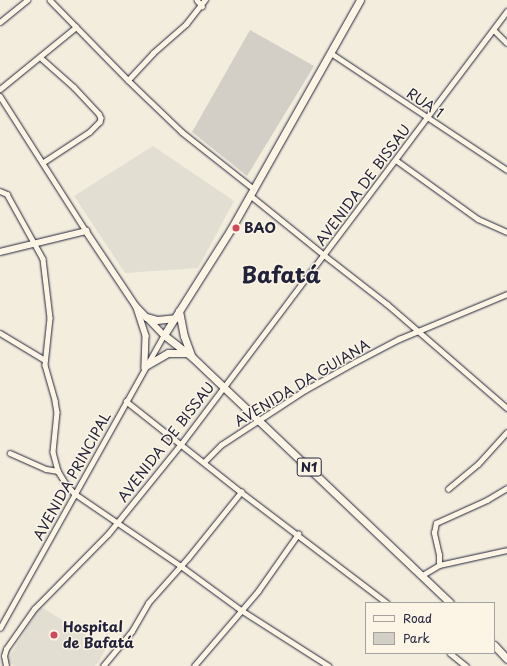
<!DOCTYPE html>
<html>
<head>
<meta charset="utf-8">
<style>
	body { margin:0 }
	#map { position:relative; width:507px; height:666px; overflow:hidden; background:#f3edde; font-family:"Playpen Sans",sans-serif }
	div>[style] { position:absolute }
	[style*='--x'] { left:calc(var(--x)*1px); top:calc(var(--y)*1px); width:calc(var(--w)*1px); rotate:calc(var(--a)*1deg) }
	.built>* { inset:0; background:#e3ded2 }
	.green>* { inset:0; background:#d4cfc6 }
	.roads { filter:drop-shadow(0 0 1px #22223b) drop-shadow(0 0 1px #22223b) }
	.minor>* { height:4.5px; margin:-2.25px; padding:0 2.25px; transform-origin:2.25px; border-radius:2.25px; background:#fcf5e5 }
	.tertiary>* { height:5.5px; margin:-2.75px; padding:0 2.75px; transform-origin:2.75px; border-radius:2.75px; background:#fcf5e5 }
	.primary>* { height:7px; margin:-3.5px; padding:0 3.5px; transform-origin:3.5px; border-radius:3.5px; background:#fcf5e5 }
	.dots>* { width:11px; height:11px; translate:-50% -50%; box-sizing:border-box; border:2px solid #fcf5e5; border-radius:50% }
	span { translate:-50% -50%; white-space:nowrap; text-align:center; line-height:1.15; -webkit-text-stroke:3px #fcf5e5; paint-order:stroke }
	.shield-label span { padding:1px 3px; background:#fcf5e5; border:1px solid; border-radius:3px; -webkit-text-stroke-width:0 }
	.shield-label { font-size:13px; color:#22223b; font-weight:700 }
	.street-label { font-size:14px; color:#22223b }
	.poi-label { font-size:14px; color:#22223b; font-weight:700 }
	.left { translate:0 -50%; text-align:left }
	.town-label { font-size:22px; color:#22223b; font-weight:700 }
	.legend { position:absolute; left:365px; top:602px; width:130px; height:52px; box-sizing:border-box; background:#fcf5e5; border:1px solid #a5a1a1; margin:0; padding:5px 7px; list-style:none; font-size:12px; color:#22223b }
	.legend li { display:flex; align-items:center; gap:8px; height:20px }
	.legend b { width:20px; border:1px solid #a5a1a1 }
</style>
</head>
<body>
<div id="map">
	<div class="built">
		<div style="clip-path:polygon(153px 146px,234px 201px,198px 268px,125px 273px,74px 196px)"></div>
		<div style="clip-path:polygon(40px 606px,106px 648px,98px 663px,94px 666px,15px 666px,7px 661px)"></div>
	</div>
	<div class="green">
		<div style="clip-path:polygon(250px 30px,314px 66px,247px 176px,192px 132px)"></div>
	</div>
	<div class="roads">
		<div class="minor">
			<div style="--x:50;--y:0;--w:112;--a:45.7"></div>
			<div style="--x:128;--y:80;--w:75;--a:43.9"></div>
			<div style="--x:182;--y:132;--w:92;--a:38.4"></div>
			<div style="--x:197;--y:0;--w:8;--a:50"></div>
			<div style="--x:0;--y:22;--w:35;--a:-39"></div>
			<div style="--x:494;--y:30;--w:18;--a:45"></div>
			<div style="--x:331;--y:53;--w:211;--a:33.6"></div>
			<div style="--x:40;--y:57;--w:45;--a:41.4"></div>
			<div style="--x:74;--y:87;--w:37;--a:47"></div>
			<div style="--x:99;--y:114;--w:4;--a:63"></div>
			<div style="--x:101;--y:118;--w:4;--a:104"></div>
			<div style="--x:100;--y:122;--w:14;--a:135"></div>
			<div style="--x:90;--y:132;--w:56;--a:146.6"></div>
			<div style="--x:128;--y:80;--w:37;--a:-47"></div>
			<div style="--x:153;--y:53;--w:44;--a:-41.3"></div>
			<div style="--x:186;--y:24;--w:31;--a:-52"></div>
			<div style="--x:0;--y:89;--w:98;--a:-39.2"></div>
			<div style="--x:0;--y:96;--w:160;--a:57.5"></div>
			<div style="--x:396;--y:160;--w:101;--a:35.7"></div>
			<div style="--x:478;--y:219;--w:32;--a:24"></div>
			<div style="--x:0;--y:191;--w:8;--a:23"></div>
			<div style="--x:7;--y:194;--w:74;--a:61"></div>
			<div style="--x:43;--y:259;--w:59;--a:83.2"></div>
			<div style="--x:50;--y:318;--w:47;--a:96.1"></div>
			<div style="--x:45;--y:365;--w:37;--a:74"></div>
			<div style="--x:55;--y:401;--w:11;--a:80"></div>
			<div style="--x:57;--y:412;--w:40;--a:95.7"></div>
			<div style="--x:53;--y:452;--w:20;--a:75"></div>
			<div style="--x:58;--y:471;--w:15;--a:58"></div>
			<div style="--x:66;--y:484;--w:12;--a:48"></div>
			<div style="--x:74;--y:493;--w:130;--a:34.3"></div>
			<div style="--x:181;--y:566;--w:74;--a:36.3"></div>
			<div style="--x:241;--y:610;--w:104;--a:32.5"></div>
			<div style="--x:250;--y:195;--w:95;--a:39"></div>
			<div style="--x:324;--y:255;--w:80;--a:37.9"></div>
			<div style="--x:387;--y:304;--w:159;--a:40.9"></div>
			<div style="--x:0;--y:333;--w:52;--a:31"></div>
			<div style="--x:126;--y:401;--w:147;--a:38.4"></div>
			<div style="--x:241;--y:492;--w:183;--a:37.2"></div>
			<div style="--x:10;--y:453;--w:39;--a:24"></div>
			<div style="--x:46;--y:469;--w:12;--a:9"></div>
			<div style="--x:204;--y:462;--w:24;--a:-45"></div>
			<div style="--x:221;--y:445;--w:100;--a:-33.2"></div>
			<div style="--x:305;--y:390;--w:57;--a:-29.2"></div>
			<div style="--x:355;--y:362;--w:50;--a:-27.6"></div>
			<div style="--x:399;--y:339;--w:117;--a:-22.6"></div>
			<div style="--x:448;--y:489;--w:39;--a:-40"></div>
			<div style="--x:478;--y:464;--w:43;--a:-47.8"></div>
			<div style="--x:439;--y:565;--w:70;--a:-12.4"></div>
			<div style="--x:421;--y:576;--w:21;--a:-31"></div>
			<div style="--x:439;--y:565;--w:10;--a:-90"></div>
			<div style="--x:439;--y:555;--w:23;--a:-103"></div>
			<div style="--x:434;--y:533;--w:10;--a:-79"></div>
			<div style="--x:436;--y:523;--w:56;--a:-24.3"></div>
			<div style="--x:487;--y:500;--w:23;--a:-31"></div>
			<div style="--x:0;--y:628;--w:336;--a:-60.8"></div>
			<div style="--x:450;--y:653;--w:21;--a:39"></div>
			<div style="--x:6;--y:666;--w:10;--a:-101"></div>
			<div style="--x:4;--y:656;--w:7;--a:-74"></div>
			<div style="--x:6;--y:649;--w:49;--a:-55"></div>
			<div style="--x:34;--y:609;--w:105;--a:-45.4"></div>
			<div style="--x:108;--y:534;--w:116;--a:-51"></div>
			<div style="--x:181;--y:444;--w:542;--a:-53.02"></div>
			<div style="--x:103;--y:666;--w:45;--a:-50.4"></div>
			<div style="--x:132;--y:631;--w:32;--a:-60"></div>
			<div style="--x:148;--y:603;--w:60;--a:-48.4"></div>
			<div style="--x:188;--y:558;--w:85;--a:-51.2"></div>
			<div style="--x:194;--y:666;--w:99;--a:-49.5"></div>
			<div style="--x:258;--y:591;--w:70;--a:-54.9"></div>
		</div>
		<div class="tertiary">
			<div style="--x:0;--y:252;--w:89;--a:-13.7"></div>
			<div style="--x:86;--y:231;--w:90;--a:56.3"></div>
			<div style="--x:136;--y:306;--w:40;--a:46"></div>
			<div style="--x:137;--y:308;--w:29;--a:72"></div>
			<div style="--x:146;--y:336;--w:32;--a:92"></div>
		</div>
		<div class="primary">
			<div style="--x:360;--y:0;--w:263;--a:119.4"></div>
			<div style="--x:231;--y:229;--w:125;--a:122.3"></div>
			<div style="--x:164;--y:335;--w:36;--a:38"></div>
			<div style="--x:192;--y:357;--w:356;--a:43.6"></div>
			<div style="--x:179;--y:311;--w:25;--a:79"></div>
			<div style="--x:184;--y:336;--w:20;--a:70"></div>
			<div style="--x:146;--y:317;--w:11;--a:15"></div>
			<div style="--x:157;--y:320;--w:18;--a:-6"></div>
			<div style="--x:147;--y:365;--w:24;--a:-30"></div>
			<div style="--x:168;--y:353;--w:18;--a:0"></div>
			<div style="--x:494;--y:645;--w:19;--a:47"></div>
		</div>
	</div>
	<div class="dots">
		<div style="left:236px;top:228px;background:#d1495b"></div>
		<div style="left:54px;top:635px;background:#d1495b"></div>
	</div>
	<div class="shield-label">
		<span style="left:309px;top:467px">N1</span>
	</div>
	<div class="street-label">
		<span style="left:425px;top:103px;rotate:34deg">RUA 1</span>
		<span style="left:363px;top:185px;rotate:-53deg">AVENIDA DE BISSAU</span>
		<span style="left:302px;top:383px;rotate:-31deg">AVENIDA DA GUIANA</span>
		<span style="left:166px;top:442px;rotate:-52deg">AVENIDA DE BISSAU</span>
		<span style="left:72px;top:476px;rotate:-61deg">AVENIDA PRINCIPAL</span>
	</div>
	<div class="poi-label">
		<span class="left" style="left:244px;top:228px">BAO</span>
		<span class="left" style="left:63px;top:635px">Hospital<br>de Bafatá</span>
	</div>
	<div class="town-label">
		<span style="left:281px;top:274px">Bafatá</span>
	</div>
	<ul class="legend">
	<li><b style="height:5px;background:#fcf5e5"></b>Road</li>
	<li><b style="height:11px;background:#d4cfc6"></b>Park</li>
	</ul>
</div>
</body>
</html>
